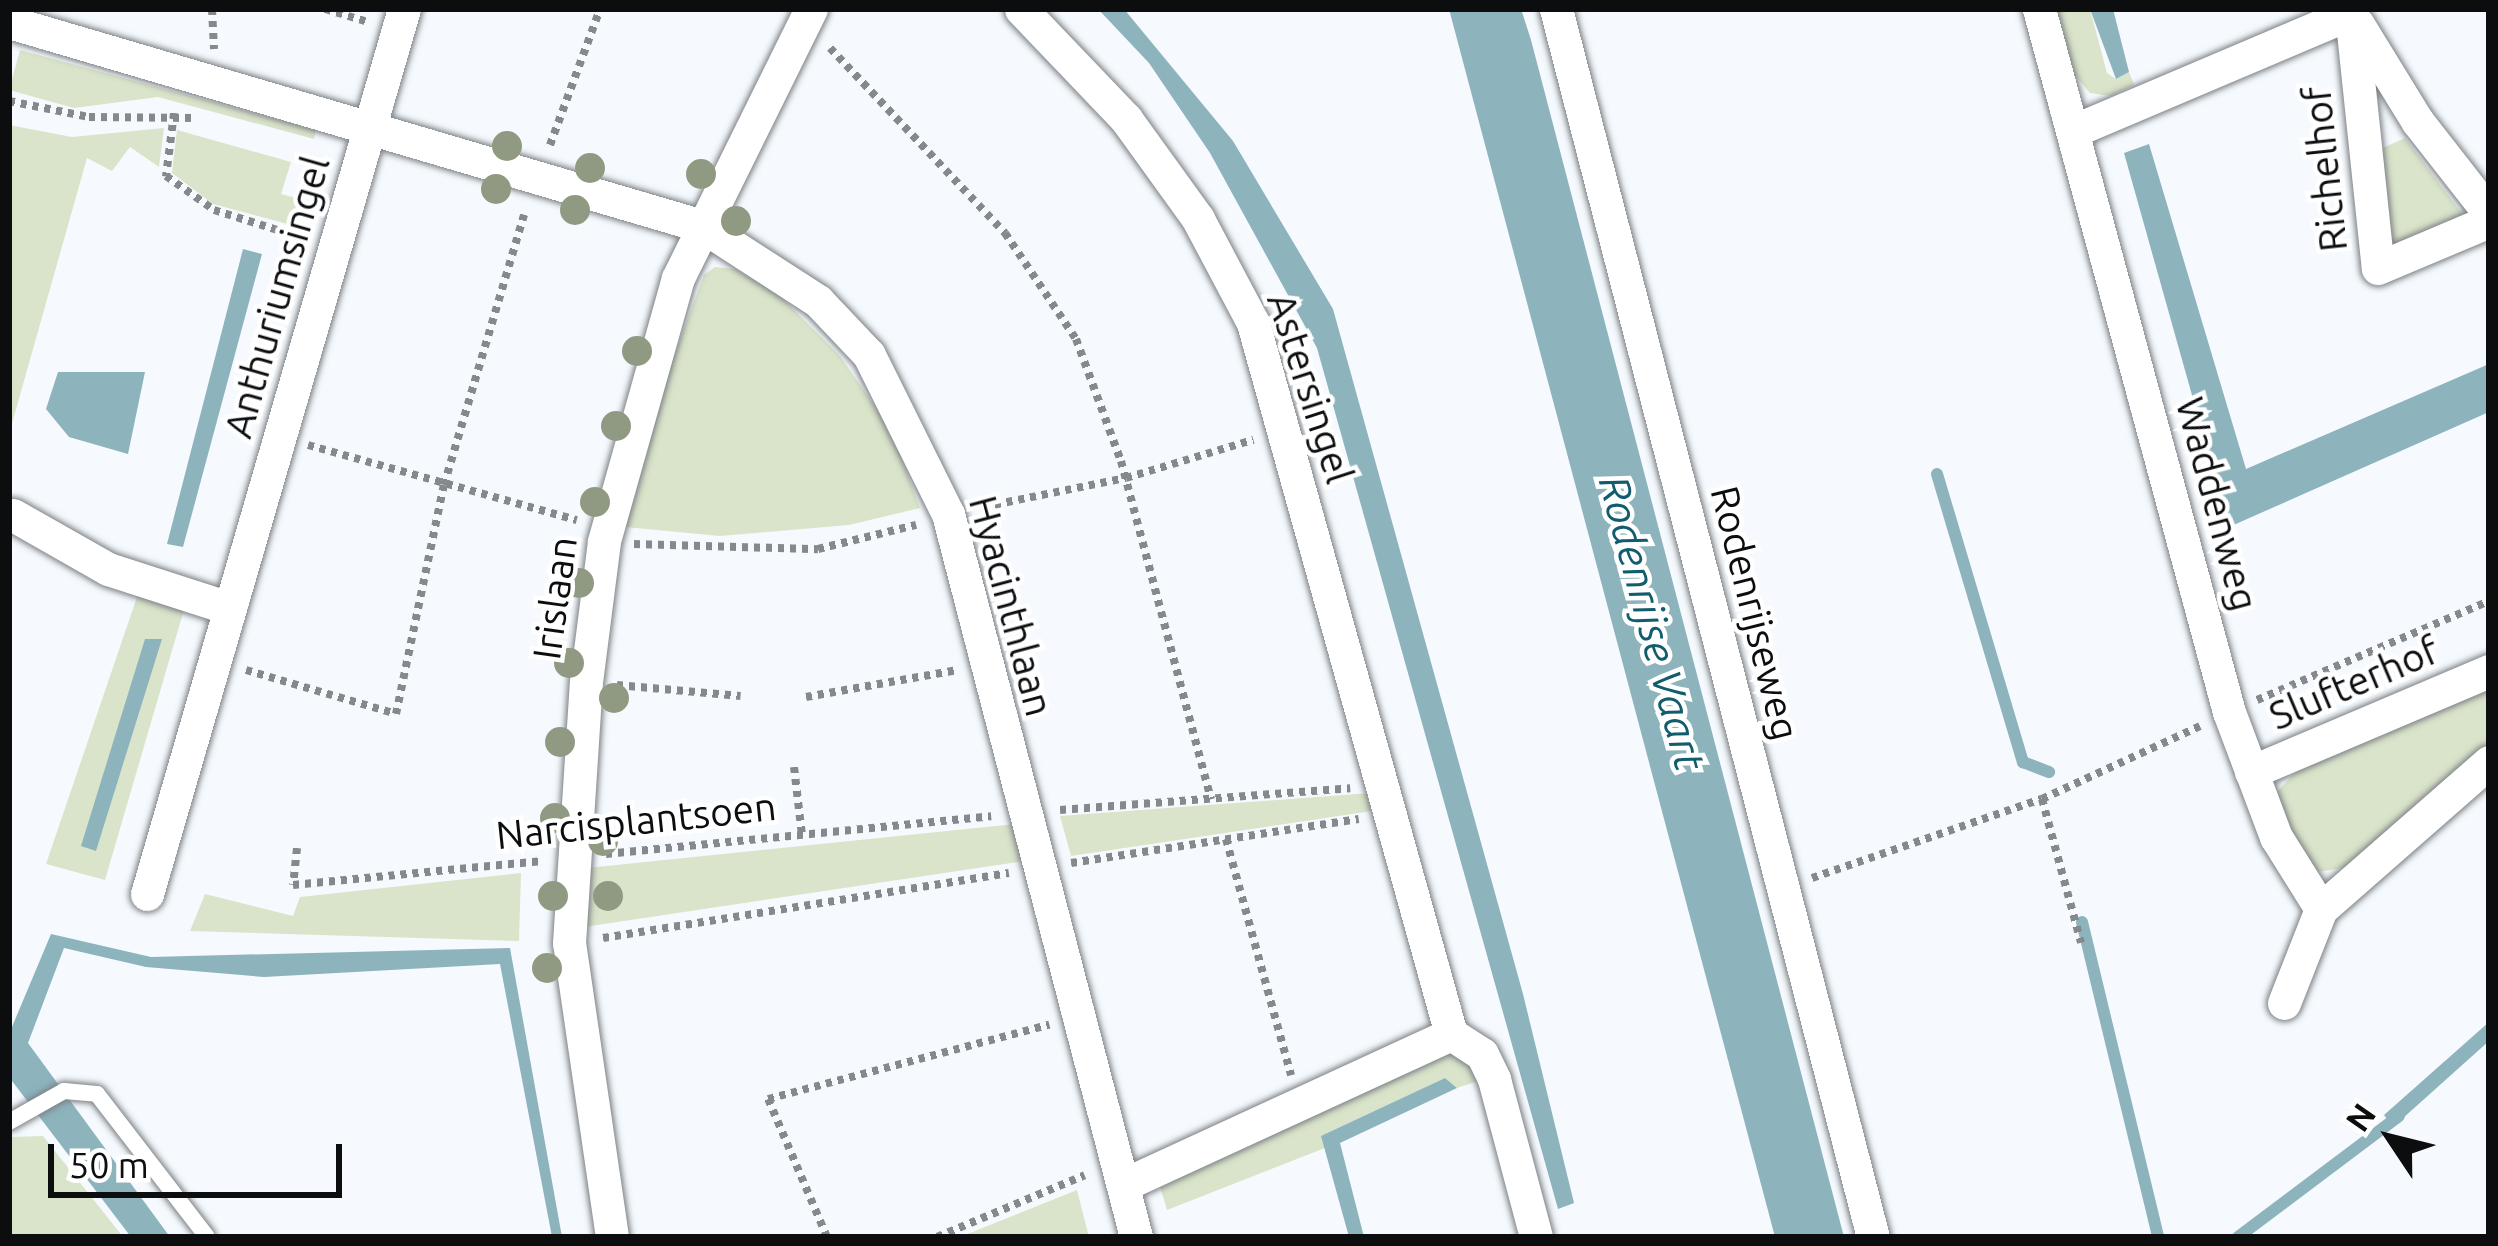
<!DOCTYPE html>
<html>
<head>
<meta charset="utf-8">
<style>
	body { margin:0 }
	#map { position:relative; width:2498px; height:1246px; overflow:hidden; background:#f6fafe; font-family:Ubuntu,sans-serif }
	div>[style] { position:absolute }
	[style*='--x'] { left:calc(var(--x)*1px); top:calc(var(--y)*1px); width:calc(var(--w)*1px); rotate:calc(var(--a)*1deg) }
	.green>* { inset:0; background:#dae4ca }
	.water>* { inset:0; background:#8db3bd }
	.stream>* { height:12px; margin:-6px; padding:0 6px; transform-origin:6px; border-radius:6px; background:#8db3bd }
	.path>* { height:8px; margin-top:-4px; transform-origin:0; background:repeating-linear-gradient(90deg,#86898c 0 6px,transparent 0 12px) }
	.roads { filter:drop-shadow(0 0 3px #7c8185) drop-shadow(0 0 3px #7c8185) }
	.lane>* { height:16px; margin:-8px; padding:0 8px; transform-origin:8px; border-radius:8px; background:#fff }
	.street>* { height:33px; margin:-16.5px; padding:0 16.5px; transform-origin:16.5px; border-radius:16.5px; background:#fff }
	.trees>* { width:30px; height:30px; margin:-15px; border-radius:50%; background:#909a82 }
	span { translate:-50% -50%; white-space:nowrap; text-align:center; line-height:1.15; -webkit-text-stroke:9px #fff; paint-order:stroke }
	.street-label { font-size:39px; color:#0b0d0f }
	.water-label { font-size:42px; color:#125d6d; font-style:italic }
	.frame { position:absolute; inset:0; border:12px solid #0b0d0f; pointer-events:none }
	.north { position:absolute; left:2330px; top:1078px; width:120px; height:120px; -webkit-text-stroke:9px #fff; paint-order:stroke; rotate:305deg; font-size:33px; font-weight:700; line-height:48px; text-align:center; color:#0b0d0f }
	.north::after { content:''; display:block; margin:auto; width:42px; height:54px; background:#0b0d0f; clip-path:polygon(50% 0,100% 100%,50% 72%,0 100%) }
	.scale { position:absolute; left:48px; top:1144px; width:294px; height:54px; box-sizing:border-box; border:6px solid #0b0d0f; border-top:0; padding-left:15px; font-size:36px; line-height:42px; white-space:nowrap; color:#0b0d0f; -webkit-text-stroke:9px #fff; paint-order:stroke }
</style>
</head>
<body>
<div id="map">
	<div class="green">
		<div style="clip-path:polygon(2055px 9px,2090px 9px,2107px 73px,2116px 79px,2129px 72px,2134px 85px,2111px 96px,2090px 93px,2072px 72px)"></div>
		<div style="clip-path:polygon(20px 50px,316px 130px,314px 139px,158px 97px,74px 108px,9px 90px)"></div>
		<div style="clip-path:polygon(9px 125px,72px 137px,164px 128px,159px 167px,130px 147px,112px 171px,87px 158px,9px 434px)"></div>
		<div style="clip-path:polygon(177px 130px,291px 162px,281px 194px,299px 199px,291px 225px,213px 204px,172px 173px)"></div>
		<div style="clip-path:polygon(2405px 138px,2466px 219px,2391px 251px,2376px 151px)"></div>
		<div style="clip-path:polygon(715px 267px,735px 269px,776px 292px,840px 356px,892px 431px,920px 508px,849px 525px,720px 536px,625px 527px,671px 364px,704px 275px)"></div>
		<div style="clip-path:polygon(138px 594px,185px 606px,105px 880px,46px 864px)"></div>
		<div style="clip-path:polygon(2489px 683px,2489px 743px,2350px 867px,2316px 872px,2283px 817px,2278px 791px,2298px 769px)"></div>
		<div style="clip-path:polygon(1371px 793px,1372px 811px,1071px 856px,1060px 816px)"></div>
		<div style="clip-path:polygon(1015px 824px,1024px 861px,584px 927px,587px 868px)"></div>
		<div style="clip-path:polygon(521px 873px,519px 941px,190px 931px,205px 894px,293px 916px,300px 897px)"></div>
		<div style="clip-path:polygon(1444px 1048px,1473px 1064px,1478px 1081px,1457px 1088px,1445px 1078px,1322px 1136px,1325px 1148px,1167px 1210px,1159px 1183px)"></div>
		<div style="clip-path:polygon(43px 1136px,116px 1228px,123px 1237px,9px 1237px,9px 1137px)"></div>
		<div style="clip-path:polygon(1077px 1190px,1089px 1237px,960px 1237px)"></div>
	</div>
	<div class="water">
		<div style="clip-path:polygon(1098px 9px,1124px 9px,1233px 141px,1333px 309px,1523px 994px,1574px 1203px,1558px 1209px,1317px 348px,1210px 153px,1149px 63px)"></div>
		<div style="clip-path:polygon(1449px 9px,1521px 9px,1531px 40px,1844px 1237px,1775px 1237px)"></div>
		<div style="clip-path:polygon(2090px 9px,2113px 9px,2129px 72px,2116px 79px)"></div>
		<div style="clip-path:polygon(2149px 144px,2246px 469px,2489px 364px,2489px 412px,2229px 527px,2124px 153px)"></div>
		<div style="clip-path:polygon(243px 249px,262px 254px,183px 547px,167px 544px)"></div>
		<div style="clip-path:polygon(58px 372px,145px 372px,128px 454px,69px 437px,46px 409px)"></div>
		<div style="clip-path:polygon(145px 639px,162px 639px,96px 851px,81px 846px)"></div>
		<div style="clip-path:polygon(51px 934px,151px 957px,510px 948px,562px 1237px,552px 1237px,500px 964px,264px 977px,146px 967px,64px 948px,28px 1043px,170px 1237px,131px 1237px,9px 1077px,9px 1034px)"></div>
		<div style="clip-path:polygon(2489px 1022px,2489px 1041px,2393px 1127px,2384px 1115px)"></div>
		<div style="clip-path:polygon(1445px 1078px,1457px 1088px,1340px 1143px,1364px 1237px,1349px 1237px,1321px 1136px)"></div>
	</div>
	<div class="stream">
		<div style="--x:1937;--y:474;--w:301;--a:73.4"></div>
		<div style="--x:2023;--y:762;--w:28;--a:21"></div>
		<div style="--x:2082;--y:922;--w:324;--a:76.4"></div>
		<div style="--x:2238;--y:1237;--w:201;--a:-36.9"></div>
	</div>
	<div class="path">
		<div style="--x:212;--y:9;--w:40;--a:87.1"></div>
		<div style="--x:325;--y:9;--w:45;--a:16.8"></div>
		<div style="--x:830;--y:48;--w:255;--a:46.6"></div>
		<div style="--x:1005;--y:233;--w:128;--a:56.2"></div>
		<div style="--x:1076;--y:339;--w:130;--a:69.8"></div>
		<div style="--x:1121;--y:461;--w:350;--a:75.1"></div>
		<div style="--x:9;--y:101;--w:82;--a:11.3"></div>
		<div style="--x:89;--y:117;--w:106;--a:0.5"></div>
		<div style="--x:174;--y:113;--w:64;--a:97.2"></div>
		<div style="--x:166;--y:176;--w:59;--a:35.3"></div>
		<div style="--x:214;--y:210;--w:96;--a:17.5"></div>
		<div style="--x:550;--y:145;--w:145;--a:-69.8"></div>
		<div style="--x:308;--y:445;--w:279;--a:15.6"></div>
		<div style="--x:983;--y:507;--w:146;--a:-11.5"></div>
		<div style="--x:1126;--y:478;--w:133;--a:-16.7"></div>
		<div style="--x:634;--y:544;--w:184;--a:1.6"></div>
		<div style="--x:818;--y:549;--w:101;--a:-13.8"></div>
		<div style="--x:246;--y:670;--w:156;--a:16.3"></div>
		<div style="--x:396;--y:714;--w:234;--a:-78.2"></div>
		<div style="--x:444;--y:485;--w:282;--a:-73.5"></div>
		<div style="--x:617;--y:685;--w:124;--a:5.1"></div>
		<div style="--x:806;--y:697;--w:154;--a:-10.1"></div>
		<div style="--x:2257;--y:700;--w:252;--a:-23.1"></div>
		<div style="--x:794;--y:767;--w:68;--a:83.3"></div>
		<div style="--x:2042;--y:799;--w:149;--a:74.8"></div>
		<div style="--x:1060;--y:810;--w:291;--a:-4.3"></div>
		<div style="--x:1226;--y:839;--w:245;--a:74.6"></div>
		<div style="--x:297;--y:848;--w:37;--a:96"></div>
		<div style="--x:293;--y:885;--w:251;--a:-5.5"></div>
		<div style="--x:606;--y:854;--w:387;--a:-5.6"></div>
		<div style="--x:1071;--y:863;--w:291;--a:-8.7"></div>
		<div style="--x:1812;--y:878;--w:243;--a:-19"></div>
		<div style="--x:2042;--y:799;--w:174;--a:-24.8"></div>
		<div style="--x:603;--y:938;--w:411;--a:-9.1"></div>
		<div style="--x:827;--y:1237;--w:150;--a:-113.1"></div>
		<div style="--x:768;--y:1099;--w:291;--a:-14.8"></div>
		<div style="--x:937;--y:1237;--w:160;--a:-22.7"></div>
	</div>
	<div class="roads">
		<div class="lane">
			<div style="--x:9;--y:1122;--w:63;--a:-29.4"></div>
			<div style="--x:64;--y:1091;--w:33;--a:5"></div>
			<div style="--x:97;--y:1094;--w:180;--a:52.4"></div>
		</div>
		<div class="street">
			<div style="--x:1021;--y:9;--w:152;--a:46.3"></div>
			<div style="--x:1126;--y:119;--w:123;--a:54.2"></div>
			<div style="--x:1198;--y:219;--w:118;--a:62.1"></div>
			<div style="--x:1253;--y:323;--w:738;--a:74.44"></div>
			<div style="--x:1451;--y:1034;--w:37;--a:33"></div>
			<div style="--x:1482;--y:1054;--w:28;--a:64"></div>
			<div style="--x:1494;--y:1079;--w:163;--a:75.1"></div>
			<div style="--x:1556;--y:9;--w:1268;--a:75.53"></div>
			<div style="--x:2039;--y:9;--w:728;--a:74.88"></div>
			<div style="--x:2229;--y:712;--w:134;--a:69.4"></div>
			<div style="--x:2276;--y:837;--w:85;--a:58"></div>
			<div style="--x:2321;--y:909;--w:101;--a:111.5"></div>
			<div style="--x:9;--y:22;--w:722;--a:16.4"></div>
			<div style="--x:702;--y:226;--w:138;--a:32.9"></div>
			<div style="--x:818;--y:301;--w:74;--a:46.6"></div>
			<div style="--x:869;--y:355;--w:178;--a:63.6"></div>
			<div style="--x:948;--y:514;--w:747;--a:75.42"></div>
			<div style="--x:2357;--y:23;--w:116;--a:58.4"></div>
			<div style="--x:2418;--y:122;--w:115;--a:52"></div>
			<div style="--x:2073;--y:131;--w:302;--a:-23"></div>
			<div style="--x:2351;--y:13;--w:256;--a:84"></div>
			<div style="--x:2378;--y:268;--w:121;--a:-22.9"></div>
			<div style="--x:13;--y:515;--w:109;--a:29.6"></div>
			<div style="--x:108;--y:569;--w:127;--a:17.9"></div>
			<div style="--x:2251;--y:772;--w:259;--a:-23"></div>
			<div style="--x:147;--y:894;--w:922;--a:-73.81"></div>
			<div style="--x:2321;--y:909;--w:223;--a:-41.2"></div>
			<div style="--x:1127;--y:1183;--w:357;--a:-24.7"></div>
			<div style="--x:612;--y:1237;--w:297;--a:-98.3"></div>
			<div style="--x:569;--y:943;--w:262;--a:-86.3"></div>
			<div style="--x:586;--y:682;--w:142;--a:-82.7"></div>
			<div style="--x:604;--y:541;--w:273;--a:-74.3"></div>
			<div style="--x:678;--y:278;--w:300;--a:-63.7"></div>
		</div>
	</div>
	<div class="trees">
		<div style="left:507px;top:146px"></div>
		<div style="left:590px;top:168px"></div>
		<div style="left:701px;top:174px"></div>
		<div style="left:496px;top:189px"></div>
		<div style="left:575px;top:210px"></div>
		<div style="left:736px;top:221px"></div>
		<div style="left:637px;top:351px"></div>
		<div style="left:616px;top:426px"></div>
		<div style="left:595px;top:502px"></div>
		<div style="left:579px;top:583px"></div>
		<div style="left:569px;top:663px"></div>
		<div style="left:614px;top:698px"></div>
		<div style="left:560px;top:742px"></div>
		<div style="left:555px;top:818px"></div>
		<div style="left:603px;top:841px"></div>
		<div style="left:553px;top:896px"></div>
		<div style="left:608px;top:896px"></div>
		<div style="left:547px;top:968px"></div>
	</div>
	<div class="street-label">
		<span style="left:2325px;top:169px;rotate:-96deg">Richelhof</span>
		<span style="left:277px;top:297px;rotate:-74deg">Anthuriumsingel</span>
		<span style="left:1310px;top:388px;rotate:72deg">Astersingel</span>
		<span style="left:2217px;top:504px;rotate:75deg">Waddenweg</span>
		<span style="left:555px;top:598px;rotate:-82deg">Irislaan</span>
		<span style="left:1011px;top:606px;rotate:75deg">Hyacinthlaan</span>
		<span style="left:1755px;top:613px;rotate:76deg">Rodenrijseweg</span>
		<span style="left:2354px;top:683px;rotate:-23deg">Slufterhof</span>
		<span style="left:636px;top:821px;rotate:-6deg">Narcisplantsoen</span>
	</div>
	<div class="water-label">
		<span style="left:1652px;top:623px;rotate:75deg">Rodenrijse Vaart</span>
	</div>
	<div class="frame"></div>
	<div class="north">N</div>
	<div class="scale">50 m</div>
</div>
</body>
</html>
